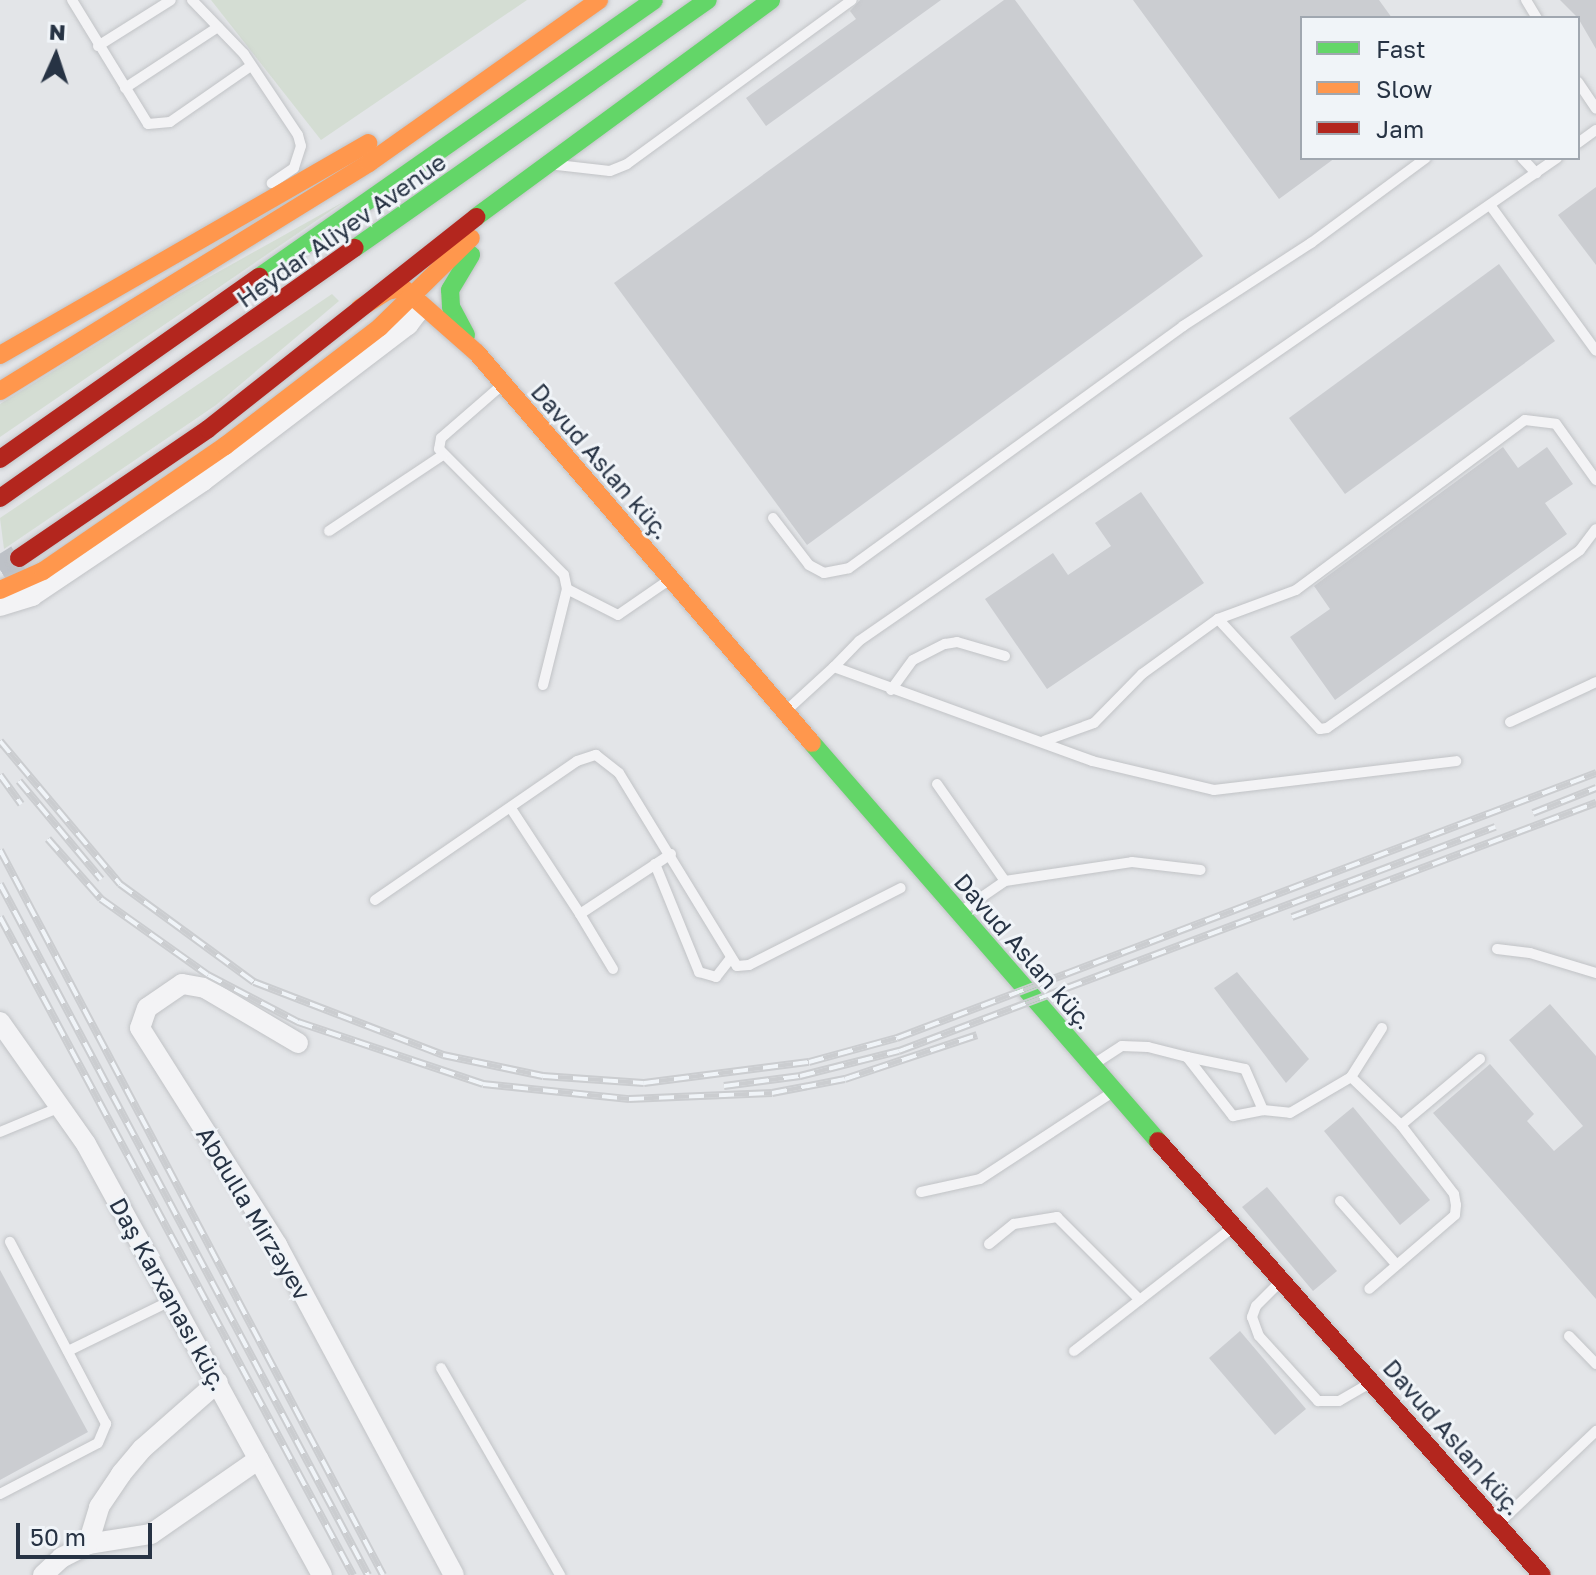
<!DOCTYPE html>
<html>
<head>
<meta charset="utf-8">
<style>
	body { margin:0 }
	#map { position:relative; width:1596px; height:1575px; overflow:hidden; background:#e3e5e8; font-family:"Golos Text",sans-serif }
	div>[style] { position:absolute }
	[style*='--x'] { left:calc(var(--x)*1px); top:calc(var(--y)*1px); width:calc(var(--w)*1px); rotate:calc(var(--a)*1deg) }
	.green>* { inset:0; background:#d4ddd3 }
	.building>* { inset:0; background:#cbcdd1 }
	.secondary-tunnel>* { height:28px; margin-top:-14px; transform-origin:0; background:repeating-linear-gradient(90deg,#bdc1c7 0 28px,transparent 0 42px) }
	.roads { filter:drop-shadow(0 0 2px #c1c3c6) drop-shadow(0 0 2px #c1c3c6) }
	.lane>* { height:10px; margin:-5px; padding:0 5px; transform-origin:5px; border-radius:5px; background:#f3f3f5 }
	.street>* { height:20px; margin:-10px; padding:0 10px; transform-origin:10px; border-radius:10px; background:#f3f3f5 }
	.fast>* { height:18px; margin:-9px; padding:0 9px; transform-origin:9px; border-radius:9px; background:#63d668 }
	.slow>* { height:18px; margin:-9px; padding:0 9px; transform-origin:9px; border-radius:9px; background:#ff974d }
	.jam>* { height:18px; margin:-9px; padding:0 9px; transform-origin:9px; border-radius:9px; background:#b3261e }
	.rail>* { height:8px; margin-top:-4px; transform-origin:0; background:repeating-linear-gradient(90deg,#f0f4f8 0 15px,#cbcdd0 0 30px); box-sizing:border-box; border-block:2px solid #cbcdd0 }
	span { translate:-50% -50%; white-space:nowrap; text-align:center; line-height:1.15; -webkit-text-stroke:6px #f0f4f8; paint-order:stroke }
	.street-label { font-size:24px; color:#273344 }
	.legend { position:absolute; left:1300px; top:16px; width:280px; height:144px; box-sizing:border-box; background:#f0f4f8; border:2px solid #a0a7b0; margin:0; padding:10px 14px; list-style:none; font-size:24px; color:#273344 }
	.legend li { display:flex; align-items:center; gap:16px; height:40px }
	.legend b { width:40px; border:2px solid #a0a7b0 }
	.north { position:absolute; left:16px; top:16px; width:80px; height:80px; -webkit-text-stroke:6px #f0f4f8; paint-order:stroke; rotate:3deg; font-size:22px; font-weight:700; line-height:32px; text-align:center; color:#273344 }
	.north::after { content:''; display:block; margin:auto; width:28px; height:36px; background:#273344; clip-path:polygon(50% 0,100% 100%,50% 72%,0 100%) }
	.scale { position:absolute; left:16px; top:1523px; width:136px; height:36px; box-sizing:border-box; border:4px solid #273344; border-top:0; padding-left:10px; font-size:24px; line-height:28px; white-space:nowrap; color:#273344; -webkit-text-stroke:6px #f0f4f8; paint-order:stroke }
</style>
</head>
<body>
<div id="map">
	<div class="green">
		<div style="clip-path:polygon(211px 0,527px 0,321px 140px)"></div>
		<div style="clip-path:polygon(345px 201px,0 437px,0 404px,177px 295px)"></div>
		<div style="clip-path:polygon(332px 294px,339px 301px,216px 405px,4px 549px,0 518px)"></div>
	</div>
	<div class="building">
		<div style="clip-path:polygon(860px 0,941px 0,766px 126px,746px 98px,856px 19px,850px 11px)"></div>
		<div style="clip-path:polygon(1004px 0,1015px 0,1203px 256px,807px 545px,614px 283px)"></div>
		<div style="clip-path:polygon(1133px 0,1379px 0,1392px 18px,1302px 18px,1302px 158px,1335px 158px,1279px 199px)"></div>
		<div style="clip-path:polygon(1560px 0,1596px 0,1596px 49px,1578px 18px)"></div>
		<div style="clip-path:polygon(1596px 187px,1596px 265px,1558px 215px)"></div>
		<div style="clip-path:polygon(1499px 264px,1555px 341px,1345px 494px,1289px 418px)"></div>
		<div style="clip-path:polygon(1503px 447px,1518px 468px,1547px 447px,1573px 484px,1545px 503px,1567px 534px,1335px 700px,1290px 637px,1330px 609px,1314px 586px)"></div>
		<div style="clip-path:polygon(1141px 492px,1204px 583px,1047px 689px,985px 599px,1053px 553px,1068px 575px,1111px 546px,1095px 523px)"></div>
		<div style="clip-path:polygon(1237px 972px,1309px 1059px,1286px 1083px,1214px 988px)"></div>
		<div style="clip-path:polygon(1550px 1004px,1596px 1056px,1596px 1299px,1433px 1113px,1490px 1064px,1534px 1114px,1527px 1121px,1554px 1151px,1583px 1126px,1509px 1040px)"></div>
		<div style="clip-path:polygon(1353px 1107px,1430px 1200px,1400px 1225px,1324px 1131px)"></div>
		<div style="clip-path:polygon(1267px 1187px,1337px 1271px,1313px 1291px,1242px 1207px)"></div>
		<div style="clip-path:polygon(0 1270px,88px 1432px,0 1480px)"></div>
		<div style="clip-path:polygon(1240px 1331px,1306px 1409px,1275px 1435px,1209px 1358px)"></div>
	</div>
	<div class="secondary-tunnel">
		<div style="--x:0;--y:570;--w:22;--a:-32"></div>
	</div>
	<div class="roads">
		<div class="lane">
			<div style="--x:72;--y:0;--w:145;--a:58.5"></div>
			<div style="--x:148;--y:124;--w:22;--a:-5"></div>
			<div style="--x:170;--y:122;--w:98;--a:-34.7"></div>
			<div style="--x:192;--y:0;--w:75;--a:46.1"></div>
			<div style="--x:244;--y:54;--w:97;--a:56.3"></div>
			<div style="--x:298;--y:135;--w:11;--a:75"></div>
			<div style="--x:301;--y:146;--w:23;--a:108"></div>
			<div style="--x:294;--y:168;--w:27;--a:146"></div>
			<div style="--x:1526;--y:0;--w:21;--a:59"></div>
			<div style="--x:98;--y:46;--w:86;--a:-32.2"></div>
			<div style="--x:1578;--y:82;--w:32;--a:56"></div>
			<div style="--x:125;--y:88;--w:111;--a:-33.3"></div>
			<div style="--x:1578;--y:143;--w:22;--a:-36"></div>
			<div style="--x:1522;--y:158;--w:21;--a:47"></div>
			<div style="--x:557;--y:165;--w:53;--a:6.5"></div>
			<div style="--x:610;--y:171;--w:18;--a:-22"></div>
			<div style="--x:627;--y:164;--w:278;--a:-36.1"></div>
			<div style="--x:1490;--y:205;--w:180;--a:54"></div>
			<div style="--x:502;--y:385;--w:81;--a:139"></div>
			<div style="--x:441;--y:438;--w:11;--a:100"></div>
			<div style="--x:439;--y:449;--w:177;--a:45.2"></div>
			<div style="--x:564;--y:575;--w:14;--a:78"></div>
			<div style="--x:567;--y:589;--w:99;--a:104"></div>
			<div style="--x:773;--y:518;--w:59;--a:52.5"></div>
			<div style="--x:809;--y:565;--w:17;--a:28"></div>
			<div style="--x:824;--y:573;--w:25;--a:-11"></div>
			<div style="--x:849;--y:568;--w:412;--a:-35.9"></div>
			<div style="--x:1183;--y:326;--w:153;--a:-33"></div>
			<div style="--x:1311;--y:243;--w:143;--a:-36.5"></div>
			<div style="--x:329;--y:531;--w:137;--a:-33.7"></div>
			<div style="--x:567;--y:589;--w:57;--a:27"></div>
			<div style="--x:618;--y:615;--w:62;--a:-34.5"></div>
			<div style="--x:1218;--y:619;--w:150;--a:47.2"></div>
			<div style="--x:1320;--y:729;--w:7;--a:-8"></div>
			<div style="--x:1327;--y:728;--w:309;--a:-35.1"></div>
			<div style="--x:1580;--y:550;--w:26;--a:-53"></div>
			<div style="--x:834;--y:667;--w:36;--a:-46"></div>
			<div style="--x:859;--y:641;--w:849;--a:-34.68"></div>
			<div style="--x:891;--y:690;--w:37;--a:-54"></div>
			<div style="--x:913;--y:660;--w:36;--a:-27"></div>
			<div style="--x:945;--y:644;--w:12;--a:-9"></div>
			<div style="--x:957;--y:642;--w:50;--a:16.3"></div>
			<div style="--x:787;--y:710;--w:64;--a:-42.5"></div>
			<div style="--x:834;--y:667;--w:275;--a:20"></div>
			<div style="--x:1092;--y:761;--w:125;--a:13.4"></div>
			<div style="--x:1214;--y:790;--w:244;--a:-6.8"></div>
			<div style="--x:1510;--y:722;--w:95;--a:-24.9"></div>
			<div style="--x:1044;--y:741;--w:53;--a:-19.8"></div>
			<div style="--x:1094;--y:723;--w:69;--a:-45.6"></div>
			<div style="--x:1142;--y:674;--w:94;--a:-35.9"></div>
			<div style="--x:1218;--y:619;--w:83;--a:-20.4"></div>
			<div style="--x:1296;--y:590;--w:285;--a:-36.6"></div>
			<div style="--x:1525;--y:420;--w:31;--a:7"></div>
			<div style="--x:1556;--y:424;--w:69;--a:54.5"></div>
			<div style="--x:937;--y:784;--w:118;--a:55"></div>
			<div style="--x:1005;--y:881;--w:128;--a:-8.5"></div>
			<div style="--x:1132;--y:862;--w:69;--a:6.6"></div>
			<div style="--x:512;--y:810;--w:124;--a:56.8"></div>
			<div style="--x:655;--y:864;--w:117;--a:67.8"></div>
			<div style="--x:699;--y:972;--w:18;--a:16"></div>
			<div style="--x:716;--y:977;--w:23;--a:-52"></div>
			<div style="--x:375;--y:900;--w:245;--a:-34.5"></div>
			<div style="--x:577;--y:761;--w:20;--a:-18"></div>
			<div style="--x:596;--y:755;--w:29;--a:38"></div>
			<div style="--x:619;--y:773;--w:226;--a:58.6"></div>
			<div style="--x:737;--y:966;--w:12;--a:-5"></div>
			<div style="--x:749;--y:965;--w:170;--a:-26.9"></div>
			<div style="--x:960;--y:912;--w:55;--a:-34.6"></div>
			<div style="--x:1497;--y:949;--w:33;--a:7"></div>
			<div style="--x:1530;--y:953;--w:69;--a:16.9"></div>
			<div style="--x:613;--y:969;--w:64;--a:-121"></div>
			<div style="--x:580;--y:914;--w:109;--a:-33.4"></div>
			<div style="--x:1187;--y:1057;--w:59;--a:11.7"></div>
			<div style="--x:1245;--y:1069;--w:45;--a:66.3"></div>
			<div style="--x:1094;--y:1064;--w:33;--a:-33"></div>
			<div style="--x:1122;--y:1046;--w:26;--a:2"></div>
			<div style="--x:1148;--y:1047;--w:40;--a:14.4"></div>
			<div style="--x:1187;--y:1057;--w:75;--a:52.1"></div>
			<div style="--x:1233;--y:1116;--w:31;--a:-11"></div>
			<div style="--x:1263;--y:1110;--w:27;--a:6"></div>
			<div style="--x:1290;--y:1113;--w:71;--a:-30.5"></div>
			<div style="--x:1351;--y:1077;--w:58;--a:-57.7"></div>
			<div style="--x:1351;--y:1077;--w:69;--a:43.8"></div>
			<div style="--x:1401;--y:1125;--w:87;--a:52.5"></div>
			<div style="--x:1454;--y:1194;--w:11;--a:80"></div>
			<div style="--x:1456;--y:1205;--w:10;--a:96"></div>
			<div style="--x:1455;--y:1215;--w:113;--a:139.3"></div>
			<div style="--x:1401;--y:1125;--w:103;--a:-39.9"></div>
			<div style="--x:0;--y:1132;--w:63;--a:-22.5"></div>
			<div style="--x:921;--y:1192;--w:60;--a:-12.4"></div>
			<div style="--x:980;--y:1179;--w:159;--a:-33.2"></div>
			<div style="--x:1340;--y:1201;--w:84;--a:48.4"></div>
			<div style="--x:989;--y:1244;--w:32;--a:-39"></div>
			<div style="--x:1014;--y:1224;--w:44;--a:-9.2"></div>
			<div style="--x:1057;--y:1217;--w:117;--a:45"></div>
			<div style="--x:1281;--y:1281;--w:35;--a:135"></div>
			<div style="--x:1256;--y:1306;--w:12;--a:110"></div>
			<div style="--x:1252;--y:1317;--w:20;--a:70"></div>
			<div style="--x:1259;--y:1336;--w:88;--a:47.8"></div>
			<div style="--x:1318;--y:1401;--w:21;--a:0"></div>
			<div style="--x:1339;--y:1401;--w:36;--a:-30"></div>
			<div style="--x:1569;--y:1336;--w:39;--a:46"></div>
			<div style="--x:68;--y:1351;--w:118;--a:-26.1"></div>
			<div style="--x:1074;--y:1351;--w:202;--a:-37.9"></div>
			<div style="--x:441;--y:1368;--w:239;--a:60.1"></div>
			<div style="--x:0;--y:1494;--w:110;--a:-27.5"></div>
			<div style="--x:98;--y:1443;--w:21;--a:-67"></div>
			<div style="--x:106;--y:1424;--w:206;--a:-117.8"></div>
			<div style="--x:1499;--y:1523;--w:134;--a:-43.5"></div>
		</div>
		<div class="street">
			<div style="--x:0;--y:606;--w:34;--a:-17"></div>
			<div style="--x:32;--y:596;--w:206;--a:-33.9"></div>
			<div style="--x:203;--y:481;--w:258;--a:-37.3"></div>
			<div style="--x:408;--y:325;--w:15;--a:-53"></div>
			<div style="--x:417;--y:313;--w:18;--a:-96"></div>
			<div style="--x:0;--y:1022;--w:149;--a:54.8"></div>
			<div style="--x:86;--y:1144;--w:491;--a:61.3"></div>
			<div style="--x:298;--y:1043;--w:108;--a:-149.4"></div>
			<div style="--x:205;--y:988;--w:23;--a:-170"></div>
			<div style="--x:182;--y:984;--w:42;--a:145.6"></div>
			<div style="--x:147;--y:1008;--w:21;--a:109"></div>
			<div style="--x:140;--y:1028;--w:257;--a:57.7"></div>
			<div style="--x:277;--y:1245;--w:374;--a:61.8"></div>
			<div style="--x:88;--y:1544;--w:64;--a:-9"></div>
			<div style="--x:151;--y:1534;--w:131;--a:-34.8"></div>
			<div style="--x:43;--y:1575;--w:25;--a:-43"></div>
			<div style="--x:61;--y:1558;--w:30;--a:-27"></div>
			<div style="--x:88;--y:1544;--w:39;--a:-73"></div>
			<div style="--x:99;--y:1507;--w:40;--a:-56"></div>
			<div style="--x:121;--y:1474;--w:33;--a:-50"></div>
			<div style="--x:142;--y:1449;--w:101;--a:-41.4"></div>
		</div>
		<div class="fast">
			<div style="--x:476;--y:217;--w:366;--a:-36.3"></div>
			<div style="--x:355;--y:248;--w:431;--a:-35.1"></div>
			<div style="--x:259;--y:277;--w:482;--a:-35"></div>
			<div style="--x:466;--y:335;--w:32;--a:-118"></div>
			<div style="--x:451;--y:307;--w:17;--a:-93"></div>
			<div style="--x:450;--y:290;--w:41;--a:-59"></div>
			<div style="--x:812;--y:743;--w:527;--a:49"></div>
		</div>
		<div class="slow">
			<div style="--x:360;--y:308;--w:32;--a:-32"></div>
			<div style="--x:387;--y:291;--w:16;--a:-11"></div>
			<div style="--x:403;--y:288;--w:98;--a:41.3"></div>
			<div style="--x:477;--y:353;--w:514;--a:49.34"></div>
			<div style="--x:0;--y:355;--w:425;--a:-29.9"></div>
			<div style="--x:0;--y:391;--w:434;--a:-31.7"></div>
			<div style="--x:369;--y:163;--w:282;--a:-35.3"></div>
			<div style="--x:0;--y:590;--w:47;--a:-23.8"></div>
			<div style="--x:43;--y:571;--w:221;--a:-34.5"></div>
			<div style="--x:225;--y:446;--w:195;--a:-37.5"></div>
			<div style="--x:380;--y:327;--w:127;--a:-44.4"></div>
		</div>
		<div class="jam">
			<div style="--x:0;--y:459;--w:317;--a:-35.1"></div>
			<div style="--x:0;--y:498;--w:434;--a:-35.2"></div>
			<div style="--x:19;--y:558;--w:229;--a:-34.3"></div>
			<div style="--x:208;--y:429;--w:342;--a:-38.3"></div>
			<div style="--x:1158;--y:1141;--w:579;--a:48.5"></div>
		</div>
	</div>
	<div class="rail">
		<div style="--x:0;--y:741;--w:187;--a:50"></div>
		<div style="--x:120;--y:884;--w:166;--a:36.2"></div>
		<div style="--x:254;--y:982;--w:203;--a:21.1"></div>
		<div style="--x:443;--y:1055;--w:102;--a:11.9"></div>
		<div style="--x:543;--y:1076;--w:101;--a:4"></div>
		<div style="--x:644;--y:1083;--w:166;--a:-7.3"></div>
		<div style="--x:809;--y:1062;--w:91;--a:-15.3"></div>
		<div style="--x:897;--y:1038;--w:748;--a:-20.76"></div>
		<div style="--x:0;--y:775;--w:36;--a:54"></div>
		<div style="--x:19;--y:781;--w:128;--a:50.1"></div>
		<div style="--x:1533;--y:813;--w:68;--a:-21.6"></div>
		<div style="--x:48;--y:839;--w:80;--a:48.5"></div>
		<div style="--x:101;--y:899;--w:131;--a:35.4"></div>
		<div style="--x:208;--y:975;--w:102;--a:27.6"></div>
		<div style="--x:298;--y:1022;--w:195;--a:18.5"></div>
		<div style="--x:483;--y:1084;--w:147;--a:5.9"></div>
		<div style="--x:629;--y:1099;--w:143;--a:-2.4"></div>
		<div style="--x:772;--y:1093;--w:74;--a:-10.9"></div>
		<div style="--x:845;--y:1079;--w:139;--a:-18.4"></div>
		<div style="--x:0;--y:850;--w:820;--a:62.15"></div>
		<div style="--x:0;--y:884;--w:783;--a:61.96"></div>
		<div style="--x:0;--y:917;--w:747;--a:61.79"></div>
		<div style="--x:1292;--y:917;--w:325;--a:-20.6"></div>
		<div style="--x:724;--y:1086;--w:77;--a:-7.5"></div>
		<div style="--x:800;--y:1076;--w:102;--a:-14.2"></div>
		<div style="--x:899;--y:1051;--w:637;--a:-20.6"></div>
	</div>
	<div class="street-label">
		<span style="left:341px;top:230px;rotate:-35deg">Heydar Aliyev Avenue</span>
		<span style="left:601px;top:461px;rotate:49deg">Davud Aslan küç.</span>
		<span style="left:1024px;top:951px;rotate:49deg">Davud Aslan küç.</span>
		<span style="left:254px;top:1213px;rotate:59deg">Abdulla Mirzəyev</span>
		<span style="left:169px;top:1294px;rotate:61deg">Daş Karxanası küç.</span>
		<span style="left:1453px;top:1437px;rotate:49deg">Davud Aslan küç.</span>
	</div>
	<ul class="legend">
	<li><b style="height:10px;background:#63d668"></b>Fast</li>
	<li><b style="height:10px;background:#ff974d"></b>Slow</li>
	<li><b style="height:10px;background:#b3261e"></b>Jam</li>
	</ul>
	<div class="north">N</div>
	<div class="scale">50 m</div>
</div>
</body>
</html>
